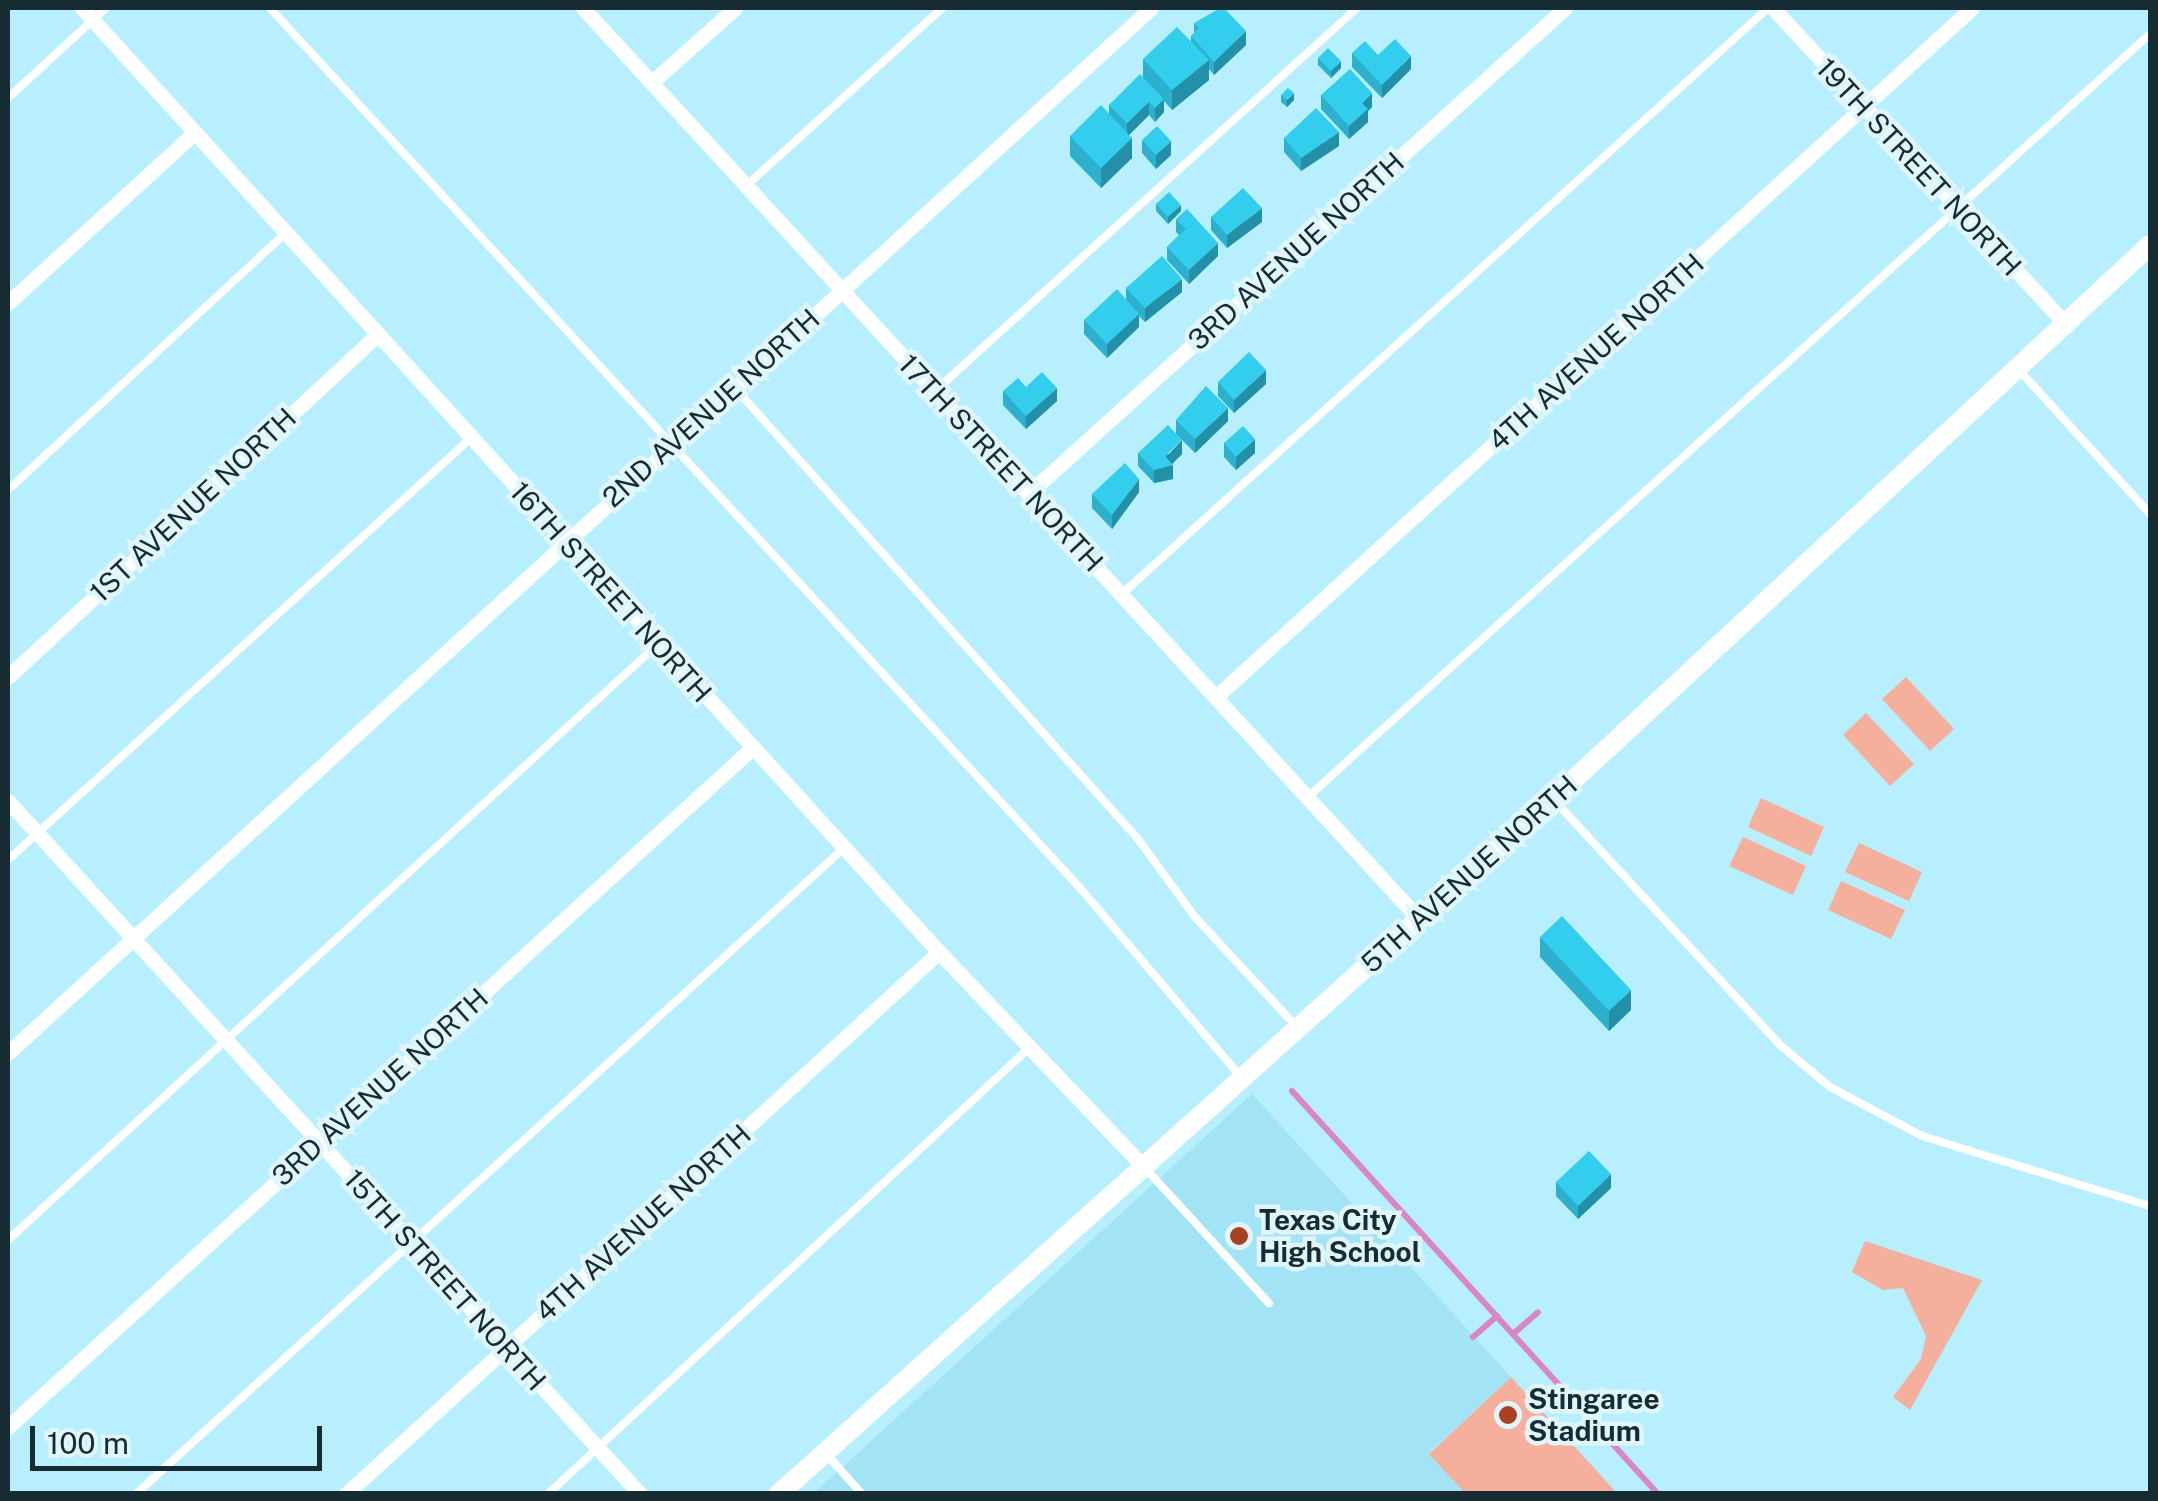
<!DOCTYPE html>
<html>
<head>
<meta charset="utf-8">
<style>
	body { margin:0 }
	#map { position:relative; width:2158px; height:1501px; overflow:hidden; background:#b7efff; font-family:"Public Sans",sans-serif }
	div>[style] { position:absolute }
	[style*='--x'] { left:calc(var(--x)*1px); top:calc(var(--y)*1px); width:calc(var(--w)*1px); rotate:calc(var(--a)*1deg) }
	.built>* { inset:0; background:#a2e3f5 }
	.green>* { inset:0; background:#f4b09c }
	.stream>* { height:6px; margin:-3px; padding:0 3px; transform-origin:3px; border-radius:3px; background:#d986c5 }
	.lane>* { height:8px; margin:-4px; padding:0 4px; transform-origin:4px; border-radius:4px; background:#fff }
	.street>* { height:15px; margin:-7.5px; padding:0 7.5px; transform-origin:7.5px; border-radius:7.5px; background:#fff }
	.secondary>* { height:20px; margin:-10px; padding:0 10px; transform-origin:10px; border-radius:10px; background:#fff }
	.wall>* { inset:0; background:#2cb0cd }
	.shaded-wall>* { inset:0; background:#2490a7 }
	.building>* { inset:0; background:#33cdee }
	.dots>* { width:28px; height:28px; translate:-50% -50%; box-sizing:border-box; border:5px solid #e0f6fc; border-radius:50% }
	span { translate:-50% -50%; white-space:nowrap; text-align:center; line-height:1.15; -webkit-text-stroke:9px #e0f6fc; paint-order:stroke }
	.street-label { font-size:28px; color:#162c32 }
	.poi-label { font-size:28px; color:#162c32; font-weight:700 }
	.left { translate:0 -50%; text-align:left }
	.frame { position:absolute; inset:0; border:10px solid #162c32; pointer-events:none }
	.scale { position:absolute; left:30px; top:1426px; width:292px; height:45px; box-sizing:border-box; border:5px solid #162c32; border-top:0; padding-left:12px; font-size:30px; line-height:35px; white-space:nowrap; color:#162c32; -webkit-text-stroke:8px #e0f6fc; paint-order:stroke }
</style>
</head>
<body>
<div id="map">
	<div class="built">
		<div style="clip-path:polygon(1252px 1094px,1511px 1377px,1429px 1453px,1465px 1493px,813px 1494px)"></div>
	</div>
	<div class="green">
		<div style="clip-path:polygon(1906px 677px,1954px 729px,1930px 751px,1882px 699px)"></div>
		<div style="clip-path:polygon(1866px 713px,1914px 764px,1890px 786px,1843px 735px)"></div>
		<div style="clip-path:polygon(1761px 798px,1824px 827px,1811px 856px,1748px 827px)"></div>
		<div style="clip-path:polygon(1743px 837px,1806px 866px,1793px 895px,1729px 866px)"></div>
		<div style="clip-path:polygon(1859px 843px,1922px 872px,1909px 901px,1845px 872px)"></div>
		<div style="clip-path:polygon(1841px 881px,1905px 910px,1891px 939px,1828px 910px)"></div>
		<div style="clip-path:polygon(1865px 1241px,1982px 1280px,1910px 1410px,1893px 1397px,1921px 1359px,1926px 1336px,1903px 1288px,1883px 1290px,1852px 1272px)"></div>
		<div style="clip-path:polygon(1511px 1377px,1617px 1493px,1465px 1493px,1429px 1454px)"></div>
	</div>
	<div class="stream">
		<div style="--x:1292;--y:1091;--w:544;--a:47.75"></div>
		<div style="--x:1513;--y:1334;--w:33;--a:-41"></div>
		<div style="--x:1473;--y:1337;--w:32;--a:-41"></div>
	</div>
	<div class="lane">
		<div style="--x:270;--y:8;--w:1197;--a:47.37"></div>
		<div style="--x:1081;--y:889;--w:245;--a:49.6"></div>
		<div style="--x:8;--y:98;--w:133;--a:-42.6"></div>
		<div style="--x:746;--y:186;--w:265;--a:-42.2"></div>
		<div style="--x:2019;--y:370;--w:195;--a:47.7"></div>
		<div style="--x:734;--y:387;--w:606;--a:48.21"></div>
		<div style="--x:1138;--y:839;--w:97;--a:53.8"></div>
		<div style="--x:1195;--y:917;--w:147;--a:47.2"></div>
		<div style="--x:935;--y:391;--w:570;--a:-42.23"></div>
		<div style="--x:8;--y:490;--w:379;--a:-42.8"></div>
		<div style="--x:1122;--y:594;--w:872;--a:-42.21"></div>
		<div style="--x:1309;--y:796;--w:1135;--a:-42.18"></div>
		<div style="--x:1555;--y:801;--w:330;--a:47.3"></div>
		<div style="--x:1779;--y:1044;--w:67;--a:40.1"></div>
		<div style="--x:1830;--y:1087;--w:104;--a:28"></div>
		<div style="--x:1922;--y:1136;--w:239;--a:17.1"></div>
		<div style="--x:8;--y:860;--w:626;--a:-42.35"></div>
		<div style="--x:1146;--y:1169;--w:182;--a:47.5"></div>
		<div style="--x:8;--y:1240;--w:882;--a:-42.52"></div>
		<div style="--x:828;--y:1456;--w:51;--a:48.2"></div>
		<div style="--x:136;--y:1494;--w:958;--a:-42.38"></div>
		<div style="--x:548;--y:1494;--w:655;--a:-42.83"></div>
	</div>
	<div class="street">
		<div style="--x:82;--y:8;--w:1275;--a:47.77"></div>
		<div style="--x:939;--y:952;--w:300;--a:46.4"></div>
		<div style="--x:583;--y:8;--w:1236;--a:47.46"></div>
		<div style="--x:1773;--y:8;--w:433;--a:47.2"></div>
		<div style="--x:652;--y:82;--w:111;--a:-41.7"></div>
		<div style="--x:8;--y:303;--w:253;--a:-42.4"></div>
		<div style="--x:1028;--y:494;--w:724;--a:-42.15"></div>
		<div style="--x:8;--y:677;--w:505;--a:-42.83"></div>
		<div style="--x:1218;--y:695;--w:1020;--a:-42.34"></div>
		<div style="--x:8;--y:801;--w:938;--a:47.64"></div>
		<div style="--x:8;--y:1053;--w:1549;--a:-42.44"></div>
		<div style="--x:8;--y:1427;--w:1007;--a:-42.38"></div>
		<div style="--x:346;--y:1494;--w:803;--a:-42.43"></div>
	</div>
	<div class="secondary">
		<div style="--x:779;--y:1494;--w:1040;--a:-41.92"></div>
		<div style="--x:1553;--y:799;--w:814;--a:-42.86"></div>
	</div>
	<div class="wall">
		<div style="clip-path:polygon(1194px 23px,1246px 45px,1214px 75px,1209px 69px,1209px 80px,1172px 110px,1164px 101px,1164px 112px,1155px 122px,1149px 115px,1129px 135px,1132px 158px,1101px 188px,1070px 156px,1070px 136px,1109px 114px,1109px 105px,1143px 77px,1143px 59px,1191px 42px,1191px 36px,1194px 33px)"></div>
		<div style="clip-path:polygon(1352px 53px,1378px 55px,1411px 69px,1382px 98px,1352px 67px)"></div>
		<div style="clip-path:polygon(1318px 58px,1341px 68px,1331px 78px,1318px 65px)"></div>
		<div style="clip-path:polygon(1281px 95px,1294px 100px,1287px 107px,1281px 102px)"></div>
		<div style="clip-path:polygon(1321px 95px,1372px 107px,1368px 111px,1368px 122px,1349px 139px,1321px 109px)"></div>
		<div style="clip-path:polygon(1284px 138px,1339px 146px,1301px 171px,1284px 152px)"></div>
		<div style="clip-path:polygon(1142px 140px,1171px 155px,1156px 169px,1142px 153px)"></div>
		<div style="clip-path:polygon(1156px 204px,1181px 211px,1168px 224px,1156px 211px)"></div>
		<div style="clip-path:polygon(1211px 217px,1262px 222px,1227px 248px,1211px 230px)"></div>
		<div style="clip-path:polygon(1176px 219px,1218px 256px,1189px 284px,1167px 260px,1167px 247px,1179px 235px,1176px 232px)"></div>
		<div style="clip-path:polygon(1126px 288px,1182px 292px,1145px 322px,1139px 316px,1139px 327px,1107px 358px,1084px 334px,1084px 320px,1126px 300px)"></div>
		<div style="clip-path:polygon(1218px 382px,1266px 384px,1234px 413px,1218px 396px)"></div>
		<div style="clip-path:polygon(1026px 387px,1057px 401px,1026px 429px,1003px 405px,1003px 391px)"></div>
		<div style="clip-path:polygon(1176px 420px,1228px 421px,1195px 453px,1176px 434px)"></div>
		<div style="clip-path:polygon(1224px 443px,1255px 453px,1236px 470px,1224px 457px)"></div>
		<div style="clip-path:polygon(1138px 453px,1182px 454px,1172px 464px,1173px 479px,1154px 483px,1138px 466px)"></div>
		<div style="clip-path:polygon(1139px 492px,1112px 529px,1092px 508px,1092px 494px)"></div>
		<div style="clip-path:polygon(1540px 937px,1631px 1010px,1609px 1031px,1540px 957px)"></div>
		<div style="clip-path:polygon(1556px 1182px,1611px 1188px,1578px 1219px,1556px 1196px)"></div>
	</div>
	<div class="shaded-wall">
		<div style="clip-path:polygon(1246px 31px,1246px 45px,1214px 75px,1214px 62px)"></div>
		<div style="clip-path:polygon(1411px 56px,1411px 69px,1382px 98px,1382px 85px)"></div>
		<div style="clip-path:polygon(1209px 60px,1209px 80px,1172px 110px,1172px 90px)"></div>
		<div style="clip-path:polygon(1341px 61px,1341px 68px,1331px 78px,1331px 71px)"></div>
		<div style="clip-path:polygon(1294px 93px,1294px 100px,1287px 107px,1287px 100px)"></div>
		<div style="clip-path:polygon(1372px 93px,1372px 107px,1368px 111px,1368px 122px,1349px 139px,1349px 126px,1362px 103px)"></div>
		<div style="clip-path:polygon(1164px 99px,1164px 112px,1155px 122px,1155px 108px)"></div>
		<div style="clip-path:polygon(1149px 102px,1149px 115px,1127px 137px,1127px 123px)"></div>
		<div style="clip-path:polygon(1339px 132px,1339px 146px,1301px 171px,1301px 158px)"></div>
		<div style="clip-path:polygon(1132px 138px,1132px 158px,1101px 188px,1101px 168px)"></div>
		<div style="clip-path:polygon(1171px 141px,1171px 155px,1156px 169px,1156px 155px)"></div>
		<div style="clip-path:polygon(1181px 205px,1181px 211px,1168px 224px,1168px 217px)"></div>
		<div style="clip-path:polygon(1262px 208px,1262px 222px,1227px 248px,1227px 235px)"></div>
		<div style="clip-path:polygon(1218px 243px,1218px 256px,1189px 284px,1189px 270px)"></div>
		<div style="clip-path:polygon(1182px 279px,1182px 292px,1145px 322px,1145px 308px)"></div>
		<div style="clip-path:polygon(1139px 314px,1139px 327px,1107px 358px,1107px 344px)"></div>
		<div style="clip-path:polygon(1266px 370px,1266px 384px,1234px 413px,1234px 400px)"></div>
		<div style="clip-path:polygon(1057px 388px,1057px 401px,1026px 429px,1026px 416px)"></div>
		<div style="clip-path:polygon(1228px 408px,1228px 421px,1195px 453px,1195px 439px)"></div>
		<div style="clip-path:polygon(1255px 439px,1255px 453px,1236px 470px,1236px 457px)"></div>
		<div style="clip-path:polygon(1182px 440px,1182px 454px,1170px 466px,1173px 465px,1173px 479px,1154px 483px,1154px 470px)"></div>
		<div style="clip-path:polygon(1139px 479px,1139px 492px,1112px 529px,1112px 515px)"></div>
		<div style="clip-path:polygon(1631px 990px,1631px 1010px,1609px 1031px,1609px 1011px)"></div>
		<div style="clip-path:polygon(1611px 1174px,1611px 1188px,1578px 1219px,1578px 1206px)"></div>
	</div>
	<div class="building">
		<div style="clip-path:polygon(1220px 8px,1224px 8px,1246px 31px,1214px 62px,1191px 36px,1199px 28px,1194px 23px)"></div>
		<div style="clip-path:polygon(1177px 27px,1209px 60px,1172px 90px,1143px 59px)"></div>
		<div style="clip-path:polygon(1395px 39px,1411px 56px,1382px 85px,1352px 53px,1365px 41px,1378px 55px)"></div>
		<div style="clip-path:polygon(1328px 48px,1341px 61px,1331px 71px,1318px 58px)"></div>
		<div style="clip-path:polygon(1350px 69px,1372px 93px,1362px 103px,1368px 109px,1349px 126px,1321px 95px)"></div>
		<div style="clip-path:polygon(1140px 74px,1164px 99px,1155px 108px,1149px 102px,1127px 123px,1109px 105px)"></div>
		<div style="clip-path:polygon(1288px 88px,1294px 93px,1287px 100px,1281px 95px)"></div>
		<div style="clip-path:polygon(1101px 105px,1132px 138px,1101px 168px,1070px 136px)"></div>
		<div style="clip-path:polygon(1316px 108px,1339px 132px,1301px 158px,1284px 138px)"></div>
		<div style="clip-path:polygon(1157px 126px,1171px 141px,1156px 155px,1142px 140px)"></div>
		<div style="clip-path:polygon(1243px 188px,1262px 208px,1227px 235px,1211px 217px)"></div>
		<div style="clip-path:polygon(1169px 192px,1181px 205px,1168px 217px,1156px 204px)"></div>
		<div style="clip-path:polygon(1187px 209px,1218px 243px,1189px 270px,1167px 247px,1186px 229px,1176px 219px)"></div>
		<div style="clip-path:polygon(1162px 256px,1182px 279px,1145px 308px,1126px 288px)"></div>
		<div style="clip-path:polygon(1117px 289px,1139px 314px,1107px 344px,1084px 320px)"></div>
		<div style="clip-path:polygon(1249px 352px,1266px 370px,1234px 400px,1218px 382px)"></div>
		<div style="clip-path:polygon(1042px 372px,1057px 388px,1026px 416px,1003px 391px,1018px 378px,1026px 387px)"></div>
		<div style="clip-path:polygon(1206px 386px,1228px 408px,1195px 439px,1176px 420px)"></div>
		<div style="clip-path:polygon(1168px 425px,1182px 440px,1165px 456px,1173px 465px,1154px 470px,1138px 453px)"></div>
		<div style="clip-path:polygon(1243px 426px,1255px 439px,1236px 457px,1224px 443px)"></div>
		<div style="clip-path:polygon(1125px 463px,1139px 479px,1112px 515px,1092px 494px)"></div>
		<div style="clip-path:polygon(1562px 916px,1631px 990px,1609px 1011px,1540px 937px)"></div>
		<div style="clip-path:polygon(1589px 1151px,1611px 1174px,1578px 1206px,1556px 1182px)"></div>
	</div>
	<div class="dots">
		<div style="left:1239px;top:1236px;background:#a94123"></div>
		<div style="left:1508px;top:1415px;background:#a94123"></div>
	</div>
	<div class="street-label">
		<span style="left:1919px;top:167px;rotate:47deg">19TH STREET NORTH</span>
		<span style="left:1296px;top:251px;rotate:-42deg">3RD AVENUE NORTH</span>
		<span style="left:1596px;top:352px;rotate:-42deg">4TH AVENUE NORTH</span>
		<span style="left:711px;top:408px;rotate:-42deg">2ND AVENUE NORTH</span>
		<span style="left:1001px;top:463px;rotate:47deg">17TH STREET NORTH</span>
		<span style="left:193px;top:505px;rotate:-43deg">1ST AVENUE NORTH</span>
		<span style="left:611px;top:592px;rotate:48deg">16TH STREET NORTH</span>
		<span style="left:1469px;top:874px;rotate:-42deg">5TH AVENUE NORTH</span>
		<span style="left:380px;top:1087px;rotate:-42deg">3RD AVENUE NORTH</span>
		<span style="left:643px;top:1223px;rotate:-42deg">4TH AVENUE NORTH</span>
		<span style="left:445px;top:1280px;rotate:48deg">15TH STREET NORTH</span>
	</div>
	<div class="poi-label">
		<span class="left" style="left:1259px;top:1236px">Texas City<br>High School</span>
		<span class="left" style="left:1528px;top:1415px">Stingaree<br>Stadium</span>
	</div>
	<div class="frame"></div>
	<div class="scale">100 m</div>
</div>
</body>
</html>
